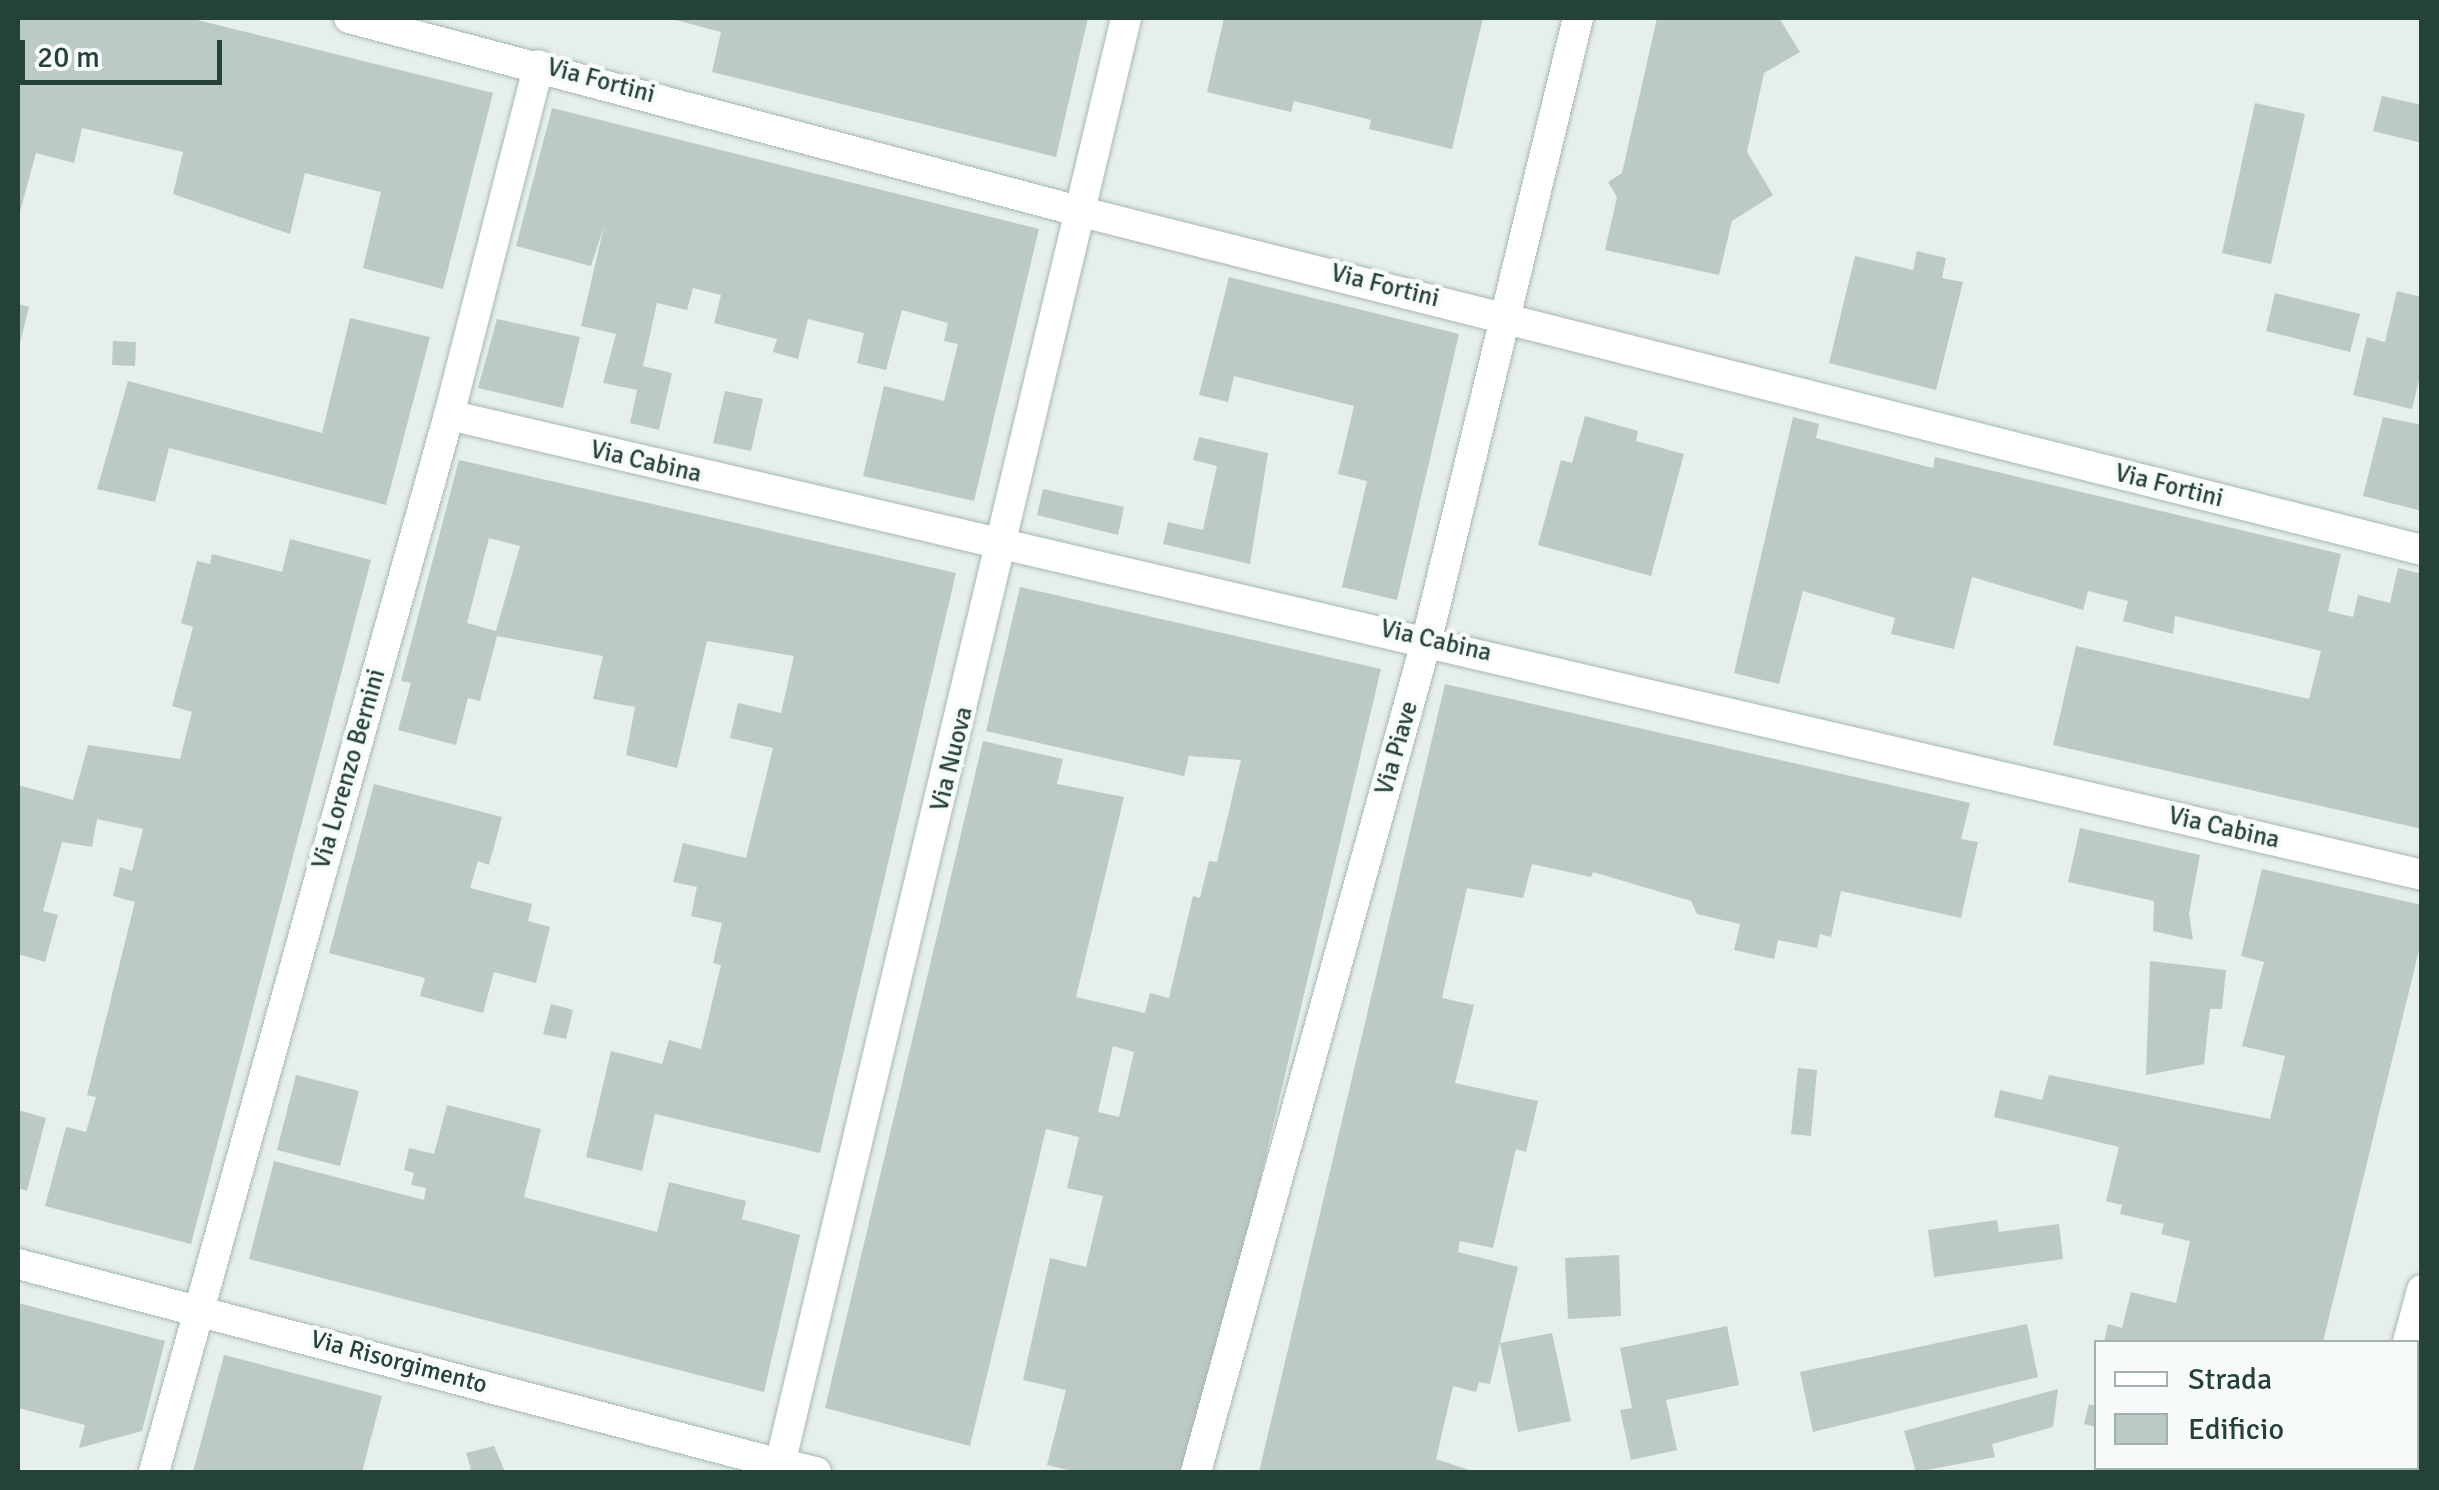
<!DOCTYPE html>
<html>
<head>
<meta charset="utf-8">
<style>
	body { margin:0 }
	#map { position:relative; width:2439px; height:1490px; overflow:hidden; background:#e6efeb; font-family:Signika,sans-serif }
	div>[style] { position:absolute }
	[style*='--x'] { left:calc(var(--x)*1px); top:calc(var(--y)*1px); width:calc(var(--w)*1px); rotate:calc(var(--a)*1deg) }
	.building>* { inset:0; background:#bbcac4 }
	.roads { filter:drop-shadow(0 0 2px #a8b8b2) drop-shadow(0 0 2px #a8b8b2) }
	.street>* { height:30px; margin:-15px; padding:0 15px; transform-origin:15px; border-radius:15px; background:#fff }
	.secondary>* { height:30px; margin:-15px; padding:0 15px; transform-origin:15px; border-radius:15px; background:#fff }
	span { translate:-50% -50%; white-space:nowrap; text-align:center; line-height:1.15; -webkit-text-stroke:9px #f7fbf9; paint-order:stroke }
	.street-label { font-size:25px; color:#24423a }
	.frame { position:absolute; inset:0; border:20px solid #24423a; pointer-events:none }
	.legend { position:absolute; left:2094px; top:1340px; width:325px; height:130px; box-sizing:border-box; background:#f7fbf9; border:2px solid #a3b1ad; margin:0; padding:12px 18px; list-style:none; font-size:30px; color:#24423a }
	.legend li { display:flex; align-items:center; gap:20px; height:50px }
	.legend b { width:50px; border:2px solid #a3b1ad }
	.scale { position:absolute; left:20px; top:40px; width:202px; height:45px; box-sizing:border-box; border:5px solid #24423a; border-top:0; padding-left:12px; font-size:30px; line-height:35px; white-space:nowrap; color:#24423a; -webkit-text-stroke:8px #f7fbf9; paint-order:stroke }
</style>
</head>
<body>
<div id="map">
	<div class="building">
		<div style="clip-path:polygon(18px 18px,189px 18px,493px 93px,443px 289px,363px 268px,381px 192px,305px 173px,290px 234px,173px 194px,183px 152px,82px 128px,74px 163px,36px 153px,18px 219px)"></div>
		<div style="clip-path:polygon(668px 18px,1088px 18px,1056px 157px,712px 72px,721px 32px)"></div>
		<div style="clip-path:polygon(1224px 18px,1483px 18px,1452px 149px,1369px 129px,1371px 120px,1294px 101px,1291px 112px,1207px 92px)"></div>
		<div style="clip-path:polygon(1657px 18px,1779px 18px,1800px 52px,1764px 73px,1747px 152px,1773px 195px,1732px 221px,1719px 275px,1605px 250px,1617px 197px,1608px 182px,1622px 173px)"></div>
		<div style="clip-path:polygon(2382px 96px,2422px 105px,2422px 143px,2373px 131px)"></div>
		<div style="clip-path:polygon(2255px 103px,2305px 114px,2271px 264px,2222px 253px)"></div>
		<div style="clip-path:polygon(552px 108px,1039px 229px,974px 501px,863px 476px,884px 386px,944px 401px,958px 344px,944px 341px,948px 323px,902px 310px,886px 370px,857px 363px,864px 333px,808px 319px,798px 359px,773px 352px,777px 339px,714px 323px,721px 295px,693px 288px,687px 310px,657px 303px,643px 366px,672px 373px,659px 430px,630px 423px,637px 390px,603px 383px,616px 334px,581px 326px,604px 226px,591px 266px,516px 246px)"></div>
		<div style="clip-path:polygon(1917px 251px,1946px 258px,1942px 278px,1963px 282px,1936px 390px,1829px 363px,1855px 256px,1913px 270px)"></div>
		<div style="clip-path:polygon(1229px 277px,1459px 334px,1397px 600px,1342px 587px,1367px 481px,1338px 474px,1354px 406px,1234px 376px,1228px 402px,1199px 395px)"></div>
		<div style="clip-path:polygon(2397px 291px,2422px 297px,2422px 368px,2412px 409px,2353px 395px,2367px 337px,2385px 342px)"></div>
		<div style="clip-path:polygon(2275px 293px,2360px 314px,2350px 352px,2266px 331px)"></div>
		<div style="clip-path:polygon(18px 304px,29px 307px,19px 347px,18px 347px)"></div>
		<div style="clip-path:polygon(350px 318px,430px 337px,386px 505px,169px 448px,155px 502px,97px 489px,128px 381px,322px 433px)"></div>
		<div style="clip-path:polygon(497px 319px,580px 337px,563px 408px,478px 388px)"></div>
		<div style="clip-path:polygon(113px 341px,136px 342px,135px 366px,112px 365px)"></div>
		<div style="clip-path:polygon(725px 391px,763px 399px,751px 451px,713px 443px)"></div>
		<div style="clip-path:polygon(1585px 416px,1638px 431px,1636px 441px,1684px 454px,1651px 576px,1538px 545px,1561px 460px,1572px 463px)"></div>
		<div style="clip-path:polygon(1793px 417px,1819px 424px,1816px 438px,1933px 468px,1935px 457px,2341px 554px,2328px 611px,2353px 617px,2358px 595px,2390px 603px,2398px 568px,2422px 574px,2422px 829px,2053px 745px,2076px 646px,2309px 699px,2321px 651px,2175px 616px,2173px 634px,2123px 621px,2128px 601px,2088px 591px,2083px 610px,1972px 577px,1954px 649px,1891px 634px,1895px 618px,1803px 591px,1779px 684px,1734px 673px)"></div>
		<div style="clip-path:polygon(2383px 417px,2422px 425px,2422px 511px,2363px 496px)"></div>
		<div style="clip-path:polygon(1199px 437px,1268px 453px,1250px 564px,1163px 544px,1168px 522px,1203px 530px,1217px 466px,1193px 460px)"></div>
		<div style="clip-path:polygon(evenodd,459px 460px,956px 573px,820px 1153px,655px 1114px,642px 1171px,586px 1157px,611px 1051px,662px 1064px,669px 1040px,701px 1049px,721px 965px,713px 963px,722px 923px,691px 916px,697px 887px,673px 882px,683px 843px,746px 858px,773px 748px,730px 738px,738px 703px,781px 713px,794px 656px,707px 641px,677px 768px,626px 755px,635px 707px,593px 699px,603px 656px,497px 636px,480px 701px,468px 698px,456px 745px,398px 730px,411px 683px,401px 681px,459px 460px,489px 538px,520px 546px,496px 631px,467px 623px,489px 538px)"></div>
		<div style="clip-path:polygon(1043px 489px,1124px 507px,1118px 535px,1037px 515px)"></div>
		<div style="clip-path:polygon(290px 539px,371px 560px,191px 1244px,45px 1206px,66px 1127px,86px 1132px,96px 1097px,87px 1095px,135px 902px,113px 896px,120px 867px,132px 871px,143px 829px,97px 819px,92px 847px,62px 842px,43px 911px,58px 915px,45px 962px,18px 954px,18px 785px,73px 800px,88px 745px,180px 759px,192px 712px,172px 706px,193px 627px,181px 623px,197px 561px,210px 564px,212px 554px,282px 572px)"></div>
		<div style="clip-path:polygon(evenodd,1020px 587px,1381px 669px,1191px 1472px,1076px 1472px,1047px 1465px,1066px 1390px,1023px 1380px,1050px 1258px,1086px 1267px,1103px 1196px,1067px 1188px,1079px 1137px,1046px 1129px,970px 1446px,825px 1408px,983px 741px,1063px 759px,1057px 784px,1124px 797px,1076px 997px,1145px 1013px,1150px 993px,1169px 998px,1193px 896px,1200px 898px,1209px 861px,1217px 862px,1241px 760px,1189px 756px,1184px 776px,986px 731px,1020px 587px,1113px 1046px,1134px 1052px,1119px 1117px,1098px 1112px,1113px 1046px)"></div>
		<div style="clip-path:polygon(1445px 684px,1970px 803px,1961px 839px,1978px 842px,1961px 918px,1841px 891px,1831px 937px,1820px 934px,1817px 948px,1778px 940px,1774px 959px,1734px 950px,1740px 924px,1697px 914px,1691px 901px,1593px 872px,1591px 877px,1532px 864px,1523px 898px,1467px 888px,1442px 998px,1474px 1005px,1455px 1083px,1538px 1101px,1526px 1152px,1516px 1149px,1493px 1248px,1460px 1241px,1458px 1252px,1518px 1267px,1490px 1384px,1479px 1382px,1476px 1392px,1453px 1386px,1436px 1459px,1475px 1472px,1259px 1472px)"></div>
		<div style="clip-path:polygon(374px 784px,502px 817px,489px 865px,478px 861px,470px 888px,532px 904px,528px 921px,550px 927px,536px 983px,494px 972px,483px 1013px,420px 996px,425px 978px,329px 953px)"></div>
		<div style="clip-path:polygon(2080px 828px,2200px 855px,2189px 914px,2193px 940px,2153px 931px,2154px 901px,2068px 882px)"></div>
		<div style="clip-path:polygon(2262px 869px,2422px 905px,2422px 938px,2323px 1342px,2104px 1342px,2108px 1324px,2122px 1328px,2131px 1292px,2176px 1303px,2190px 1241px,2161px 1234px,2164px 1224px,2120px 1214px,2122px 1205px,2106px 1201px,2119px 1147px,1994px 1117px,2000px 1090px,2042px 1100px,2049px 1075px,2270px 1119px,2285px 1056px,2242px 1046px,2264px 962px,2241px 956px)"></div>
		<div style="clip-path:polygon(2150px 961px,2226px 970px,2222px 1009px,2210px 1009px,2204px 1064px,2146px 1075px)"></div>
		<div style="clip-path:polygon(551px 1004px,573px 1010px,566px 1039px,543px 1034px)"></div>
		<div style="clip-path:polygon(1798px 1068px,1817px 1070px,1811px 1136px,1791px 1134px)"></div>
		<div style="clip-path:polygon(296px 1075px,359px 1091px,340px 1166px,277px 1150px)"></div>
		<div style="clip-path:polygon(447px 1105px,541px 1129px,524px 1197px,657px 1232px,669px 1182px,746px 1201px,742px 1219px,800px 1235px,764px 1392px,249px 1259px,274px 1161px,424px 1200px,426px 1188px,411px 1185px,414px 1173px,404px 1170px,409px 1148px,434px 1154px)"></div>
		<div style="clip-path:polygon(18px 1110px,46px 1118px,27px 1191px,18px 1188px)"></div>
		<div style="clip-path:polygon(1997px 1220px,1999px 1232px,2059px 1224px,2063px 1259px,1934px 1277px,1928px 1230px)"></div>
		<div style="clip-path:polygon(1619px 1255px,1621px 1316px,1568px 1319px,1565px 1258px)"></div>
		<div style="clip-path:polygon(18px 1303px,165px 1341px,142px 1431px,79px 1448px,85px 1425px,18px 1408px)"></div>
		<div style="clip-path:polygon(2027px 1324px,2038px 1377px,1813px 1432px,1800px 1372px)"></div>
		<div style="clip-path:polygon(1727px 1326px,1739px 1385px,1666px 1400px,1677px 1450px,1631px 1460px,1620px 1410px,1632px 1408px,1620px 1348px)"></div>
		<div style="clip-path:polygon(1552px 1333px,1571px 1421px,1518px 1432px,1500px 1343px)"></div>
		<div style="clip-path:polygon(224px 1355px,382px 1396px,362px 1472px,193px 1472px)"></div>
		<div style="clip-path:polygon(2058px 1389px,2053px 1427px,1992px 1444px,1995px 1457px,1916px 1472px,1904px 1431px)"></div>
		<div style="clip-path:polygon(2089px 1404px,2096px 1406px,2096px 1427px,2084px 1424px)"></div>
		<div style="clip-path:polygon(494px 1446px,505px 1472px,462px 1472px,471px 1469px,466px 1453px)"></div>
		<div style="clip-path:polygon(2124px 1468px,2293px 1468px,2122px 1472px)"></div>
	</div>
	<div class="roads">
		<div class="street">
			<div style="--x:349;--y:18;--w:758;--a:14.82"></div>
			<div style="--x:1082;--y:212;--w:1382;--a:14.16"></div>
			<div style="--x:449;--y:415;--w:2026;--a:13.12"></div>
			<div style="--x:18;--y:1264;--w:788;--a:14.71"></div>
			<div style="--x:154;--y:1472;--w:1097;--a:-74.41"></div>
			<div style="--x:449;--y:415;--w:361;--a:-75.6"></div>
			<div style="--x:816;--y:1472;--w:37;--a:-167"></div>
			<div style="--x:780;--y:1464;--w:1487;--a:-76.54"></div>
			<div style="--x:1196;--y:1472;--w:864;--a:-74.5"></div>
			<div style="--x:1427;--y:639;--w:639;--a:-76.33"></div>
		</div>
		<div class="secondary">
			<div style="--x:2408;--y:1342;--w:54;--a:-74.9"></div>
			<div style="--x:2374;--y:1472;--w:4;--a:-76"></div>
		</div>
	</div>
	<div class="street-label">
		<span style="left:601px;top:81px;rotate:15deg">Via Fortini</span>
		<span style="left:1385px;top:286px;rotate:14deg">Via Fortini</span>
		<span style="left:646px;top:462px;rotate:13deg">Via Cabina</span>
		<span style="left:2169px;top:486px;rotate:14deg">Via Fortini</span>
		<span style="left:1436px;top:641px;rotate:13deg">Via Cabina</span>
		<span style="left:1397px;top:748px;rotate:-74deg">Via Piave</span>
		<span style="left:952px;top:759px;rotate:-76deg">Via Nuova</span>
		<span style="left:349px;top:769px;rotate:-74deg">Via Lorenzo Bernini</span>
		<span style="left:2224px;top:828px;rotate:13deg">Via Cabina</span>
		<span style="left:399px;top:1362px;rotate:15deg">Via Risorgimento</span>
	</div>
	<div class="frame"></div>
	<ul class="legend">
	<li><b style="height:12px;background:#fff"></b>Strada</li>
	<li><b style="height:28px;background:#bbcac4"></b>Edificio</li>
	</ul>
	<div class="scale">20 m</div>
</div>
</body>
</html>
